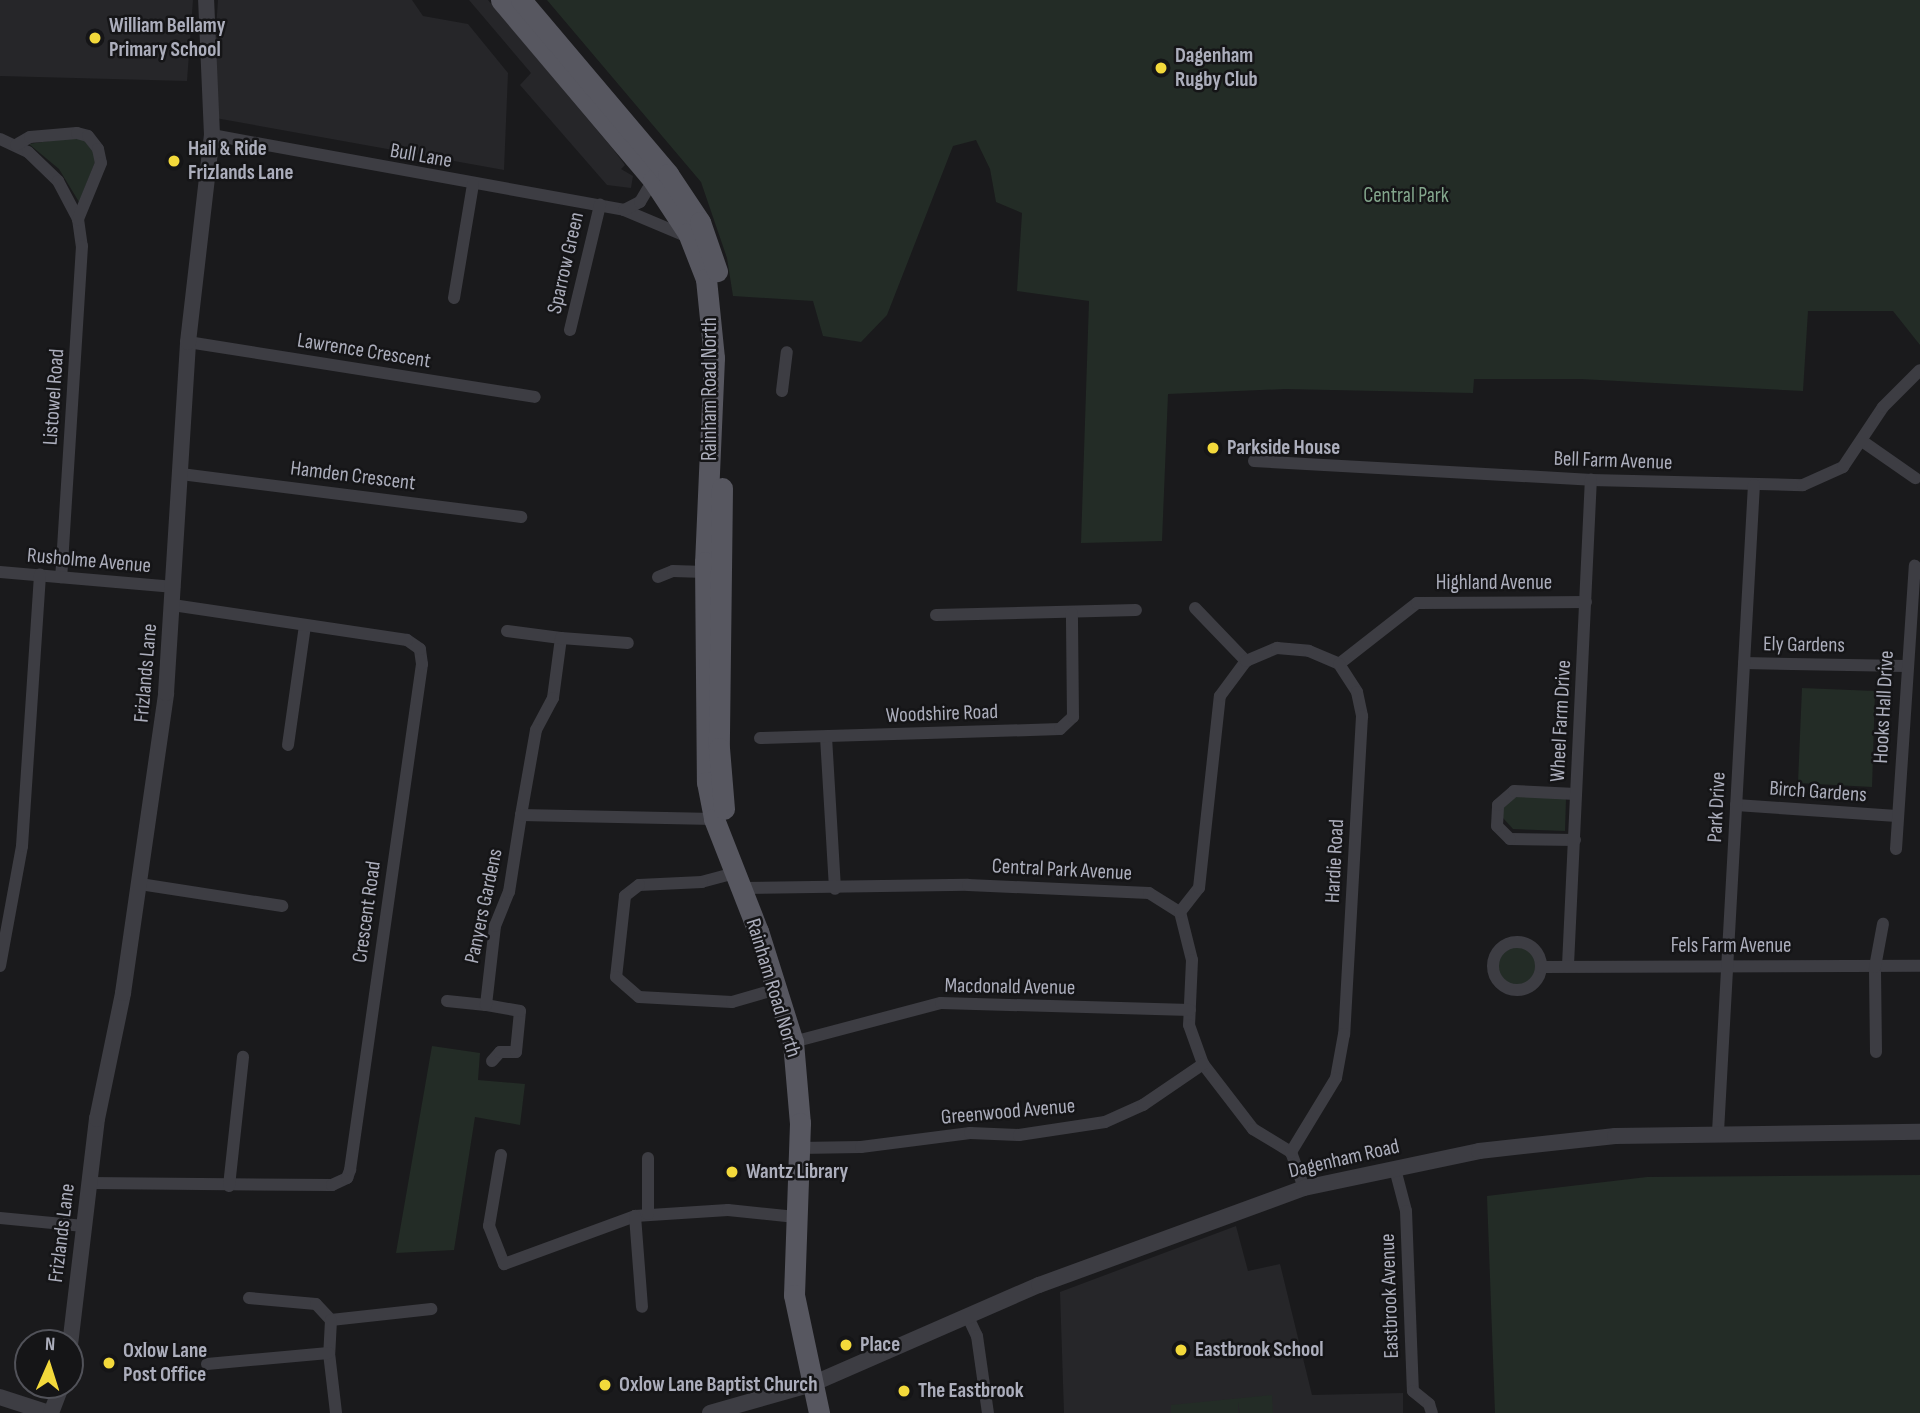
<!DOCTYPE html>
<html>
<head>
<meta charset="utf-8">
<style>
	body { margin:0 }
	#map { position:relative; width:1920px; height:1413px; overflow:hidden; background:#1a1a1c; font-family:"Sofia Sans Condensed",sans-serif }
	div>[style] { position:absolute }
	[style*='--x'] { left:calc(var(--x)*1px); top:calc(var(--y)*1px); width:calc(var(--w)*1px); rotate:calc(var(--a)*1deg) }
	.built>* { inset:0; background:#262629 }
	.green>* { inset:0; background:#232c26 }
	.round { border-radius:50% }
	.minor>* { height:12px; margin:-6px; padding:0 6px; transform-origin:6px; border-radius:6px; background:#3d3d43 }
	.minor>.ring { margin:-6px; padding:0; box-sizing:content-box; background:none; border:12px solid #3d3d43; border-radius:50% }
	.tertiary>* { height:16px; margin:-8px; padding:0 8px; transform-origin:8px; border-radius:8px; background:#3d3d43 }
	.primary>* { height:21px; margin:-10.5px; padding:0 10.5px; transform-origin:10.5px; border-radius:10.5px; background:#575760 }
	.dots>* { width:19px; height:19px; translate:-50% -50%; box-sizing:border-box; border:4px solid #151517; border-radius:50% }
	span { translate:-50% -50%; white-space:nowrap; text-align:center; line-height:1.15; -webkit-text-stroke:5px #151517; paint-order:stroke }
	.poi-label { font-size:21px; color:#acaebc; font-weight:700 }
	.left { translate:0 -50%; text-align:left }
	.street-label { font-size:21px; color:#acaebc }
	.park-label { font-size:21px; color:#83a68c }
	.north { position:absolute; left:14px; top:1329px; width:70px; height:70px; box-sizing:border-box; background:#151517; border:2px solid #515259; border-radius:50%; rotate:3deg; font-size:19px; font-weight:700; line-height:28px; text-align:center; color:#acaebc }
	.north::after { content:''; display:block; margin:auto; width:24px; height:32px; background:#f3d93b; clip-path:polygon(50% 0,100% 100%,50% 72%,0 100%) }
</style>
</head>
<body>
<div id="map">
	<div class="built">
		<div style="clip-path:polygon(0 0,193px 0,187px 81px,0 76px)"></div>
		<div style="clip-path:polygon(218px 0,412px 0,423px 16px,468px 24px,508px 73px,504px 170px,210px 117px)"></div>
		<div style="clip-path:polygon(469px 0,488px 0,613px 149px,625px 165px,621px 169px,633px 176px,631px 188px,607px 185px,520px 85px,531px 73px)"></div>
		<div style="clip-path:polygon(1236px 1226px,1248px 1271px,1280px 1264px,1312px 1395px,1403px 1393px,1403px 1413px,1064px 1413px,1060px 1292px)"></div>
	</div>
	<div class="green">
		<div style="clip-path:polygon(547px 0,1920px 0,1920px 345px,1893px 311px,1808px 311px,1803px 391px,1581px 379px,1474px 379px,1473px 393px,1285px 389px,1168px 394px,1162px 541px,1081px 543px,1089px 301px,1017px 291px,1022px 213px,996px 202px,990px 169px,976px 140px,953px 146px,887px 315px,861px 342px,823px 336px,813px 301px,733px 296px,727px 258px,701px 182px)"></div>
		<div style="clip-path:polygon(76px 137px,84px 140px,97px 157px,79px 202px,59px 169px,29px 144px)"></div>
		<div style="clip-path:polygon(1802px 688px,1875px 691px,1872px 787px,1798px 783px)"></div>
		<div style="clip-path:polygon(1516px 796px,1566px 798px,1565px 831px,1513px 829px,1503px 818px,1503px 804px)"></div>
		<div class="round" style="left:1495px;top:944px;width:44px;height:44px"></div>
		<div style="clip-path:polygon(432px 1046px,480px 1053px,478px 1080px,525px 1084px,520px 1125px,475px 1117px,454px 1250px,396px 1253px)"></div>
		<div style="clip-path:polygon(1920px 1175px,1920px 1413px,1495px 1413px,1487px 1196px,1647px 1177px)"></div>
		<div style="clip-path:polygon(1272px 1395px,1273px 1413px,1240px 1413px,1238px 1402px,1238px 1413px,1171px 1413px,1171px 1405px)"></div>
	</div>
	<div class="minor">
		<div style="--x:212;--y:135;--w:419;--a:10.3"></div>
		<div style="--x:624;--y:210;--w:67;--a:22.8"></div>
		<div style="--x:0;--y:139;--w:31;--a:25"></div>
		<div style="--x:28;--y:152;--w:42;--a:44"></div>
		<div style="--x:58;--y:181;--w:43;--a:62.2"></div>
		<div style="--x:78;--y:219;--w:27;--a:82"></div>
		<div style="--x:82;--y:246;--w:332;--a:93.6"></div>
		<div style="--x:16;--y:145;--w:16;--a:-30"></div>
		<div style="--x:30;--y:137;--w:47;--a:-4.9"></div>
		<div style="--x:77;--y:133;--w:11;--a:15"></div>
		<div style="--x:88;--y:136;--w:16;--a:52"></div>
		<div style="--x:98;--y:149;--w:14;--a:78"></div>
		<div style="--x:101;--y:163;--w:61;--a:112.3"></div>
		<div style="--x:624;--y:210;--w:18;--a:-27"></div>
		<div style="--x:640;--y:202;--w:26;--a:-59"></div>
		<div style="--x:454;--y:298;--w:115;--a:-80.5"></div>
		<div style="--x:570;--y:330;--w:129;--a:-76.5"></div>
		<div style="--x:188;--y:342;--w:351;--a:9"></div>
		<div style="--x:782;--y:391;--w:39;--a:-83"></div>
		<div style="--x:1862;--y:441;--w:65;--a:34.9"></div>
		<div style="--x:1254;--y:461;--w:338;--a:3.2"></div>
		<div style="--x:1591;--y:480;--w:212;--a:1.4"></div>
		<div style="--x:1803;--y:485;--w:44;--a:-24.2"></div>
		<div style="--x:1843;--y:467;--w:72;--a:-56.3"></div>
		<div style="--x:1883;--y:407;--w:52;--a:-45"></div>
		<div style="--x:181;--y:474;--w:343;--a:7.2"></div>
		<div style="--x:0;--y:572;--w:175;--a:4.9"></div>
		<div style="--x:658;--y:577;--w:16;--a:-22"></div>
		<div style="--x:673;--y:571;--w:32;--a:2"></div>
		<div style="--x:1195;--y:608;--w:74;--a:46.1"></div>
		<div style="--x:936;--y:615;--w:200;--a:-1.4"></div>
		<div style="--x:507;--y:631;--w:54;--a:7.4"></div>
		<div style="--x:561;--y:638;--w:61;--a:97.6"></div>
		<div style="--x:553;--y:698;--w:36;--a:118"></div>
		<div style="--x:536;--y:730;--w:86;--a:100"></div>
		<div style="--x:561;--y:638;--w:67;--a:4.3"></div>
		<div style="--x:1744;--y:663;--w:161;--a:1.1"></div>
		<div style="--x:1339;--y:664;--w:99;--a:-38"></div>
		<div style="--x:1417;--y:603;--w:169;--a:-0.3"></div>
		<div style="--x:826;--y:737;--w:152;--a:86.6"></div>
		<div style="--x:760;--y:738;--w:300;--a:-1.7"></div>
		<div style="--x:1060;--y:729;--w:18;--a:-43"></div>
		<div style="--x:1073;--y:717;--w:104;--a:-90.6"></div>
		<div style="--x:288;--y:745;--w:121;--a:-81.9"></div>
		<div style="--x:1736;--y:805;--w:161;--a:3.9"></div>
		<div style="--x:1575;--y:840;--w:65;--a:-179.1"></div>
		<div style="--x:1510;--y:839;--w:18;--a:-135"></div>
		<div style="--x:1497;--y:826;--w:21;--a:-87"></div>
		<div style="--x:1498;--y:805;--w:21;--a:-41"></div>
		<div style="--x:1514;--y:791;--w:62;--a:2.8"></div>
		<div style="--x:1896;--y:849;--w:284;--a:-86.2"></div>
		<div style="--x:735;--y:873;--w:34;--a:165"></div>
		<div style="--x:702;--y:882;--w:63;--a:177.3"></div>
		<div style="--x:639;--y:885;--w:18;--a:142"></div>
		<div style="--x:625;--y:896;--w:81;--a:96.3"></div>
		<div style="--x:616;--y:977;--w:30;--a:41"></div>
		<div style="--x:639;--y:997;--w:93;--a:3.1"></div>
		<div style="--x:732;--y:1002;--w:47;--a:-16.1"></div>
		<div style="--x:140;--y:884;--w:144;--a:8.8"></div>
		<div style="--x:741;--y:888;--w:227;--a:-0.8"></div>
		<div style="--x:968;--y:885;--w:181;--a:2.5"></div>
		<div style="--x:1149;--y:893;--w:36;--a:32"></div>
		<div style="--x:1180;--y:912;--w:49;--a:76"></div>
		<div style="--x:1192;--y:960;--w:65;--a:92.6"></div>
		<div style="--x:1189;--y:1025;--w:41;--a:70.3"></div>
		<div style="--x:1203;--y:1064;--w:82;--a:52.4"></div>
		<div style="--x:1253;--y:1129;--w:44;--a:31.2"></div>
		<div style="--x:1291;--y:1152;--w:38;--a:70"></div>
		<div style="--x:1180;--y:912;--w:31;--a:-52"></div>
		<div style="--x:1199;--y:888;--w:193;--a:-83.8"></div>
		<div style="--x:1220;--y:696;--w:44;--a:-53.4"></div>
		<div style="--x:1246;--y:661;--w:34;--a:-23"></div>
		<div style="--x:1277;--y:648;--w:32;--a:5"></div>
		<div style="--x:1309;--y:651;--w:33;--a:23"></div>
		<div style="--x:1339;--y:664;--w:33;--a:57"></div>
		<div style="--x:1357;--y:692;--w:25;--a:78"></div>
		<div style="--x:1362;--y:716;--w:319;--a:93.2"></div>
		<div style="--x:1344;--y:1034;--w:45;--a:100.3"></div>
		<div style="--x:1336;--y:1078;--w:87;--a:121.3"></div>
		<div class="ring" style="left:1493px;top:942px;width:36px;height:36px"></div>
		<div style="--x:1568;--y:965;--w:486;--a:-87.3"></div>
		<div style="--x:0;--y:966;--w:122;--a:-79.6"></div>
		<div style="--x:22;--y:846;--w:272;--a:-86.2"></div>
		<div style="--x:1541;--y:967;--w:379;--a:-0.2"></div>
		<div style="--x:447;--y:1001;--w:39;--a:6"></div>
		<div style="--x:793;--y:1042;--w:153;--a:-14.8"></div>
		<div style="--x:941;--y:1003;--w:249;--a:1.6"></div>
		<div style="--x:1876;--y:1052;--w:85;--a:-90.7"></div>
		<div style="--x:1875;--y:967;--w:44;--a:-79.5"></div>
		<div style="--x:492;--y:1061;--w:12;--a:-48"></div>
		<div style="--x:500;--y:1052;--w:16;--a:0"></div>
		<div style="--x:516;--y:1052;--w:41;--a:-84.4"></div>
		<div style="--x:520;--y:1011;--w:35;--a:-170"></div>
		<div style="--x:486;--y:1005;--w:80;--a:-83.5"></div>
		<div style="--x:495;--y:926;--w:37;--a:-68"></div>
		<div style="--x:509;--y:892;--w:78;--a:-81.1"></div>
		<div style="--x:521;--y:815;--w:193;--a:1.2"></div>
		<div style="--x:1718;--y:1132;--w:648;--a:-86.82"></div>
		<div style="--x:799;--y:1148;--w:62;--a:-0.9"></div>
		<div style="--x:861;--y:1147;--w:110;--a:-7.3"></div>
		<div style="--x:970;--y:1133;--w:49;--a:2.3"></div>
		<div style="--x:1019;--y:1135;--w:87;--a:-8.6"></div>
		<div style="--x:1105;--y:1122;--w:42;--a:-24.1"></div>
		<div style="--x:1143;--y:1105;--w:73;--a:-34.3"></div>
		<div style="--x:501;--y:1155;--w:72;--a:99.6"></div>
		<div style="--x:489;--y:1226;--w:41;--a:68.5"></div>
		<div style="--x:504;--y:1264;--w:140;--a:-20.1"></div>
		<div style="--x:635;--y:1216;--w:93;--a:-3.7"></div>
		<div style="--x:728;--y:1210;--w:68;--a:5.9"></div>
		<div style="--x:648;--y:1158;--w:56;--a:90"></div>
		<div style="--x:1395;--y:1169;--w:43;--a:75.3"></div>
		<div style="--x:1406;--y:1211;--w:180;--a:87.8"></div>
		<div style="--x:1413;--y:1391;--w:21;--a:39"></div>
		<div style="--x:1429;--y:1404;--w:9;--a:72"></div>
		<div style="--x:89;--y:1183;--w:243;--a:0.5"></div>
		<div style="--x:332;--y:1185;--w:17;--a:-25"></div>
		<div style="--x:347;--y:1178;--w:9;--a:-69"></div>
		<div style="--x:350;--y:1170;--w:511;--a:-81.9"></div>
		<div style="--x:422;--y:664;--w:15;--a:-98"></div>
		<div style="--x:420;--y:649;--w:16;--a:-145"></div>
		<div style="--x:407;--y:640;--w:237;--a:-171.5"></div>
		<div style="--x:229;--y:1186;--w:130;--a:-83.8"></div>
		<div style="--x:635;--y:1216;--w:91;--a:85.6"></div>
		<div style="--x:0;--y:1218;--w:84;--a:5.4"></div>
		<div style="--x:249;--y:1298;--w:67;--a:5.1"></div>
		<div style="--x:316;--y:1304;--w:22;--a:47"></div>
		<div style="--x:968;--y:1317;--w:21;--a:65"></div>
		<div style="--x:977;--y:1336;--w:78;--a:81.9"></div>
		<div style="--x:331;--y:1320;--w:101;--a:-6.3"></div>
		<div style="--x:331;--y:1320;--w:33;--a:93"></div>
		<div style="--x:329;--y:1353;--w:60;--a:83.3"></div>
		<div style="--x:207;--y:1364;--w:122;--a:-5.2"></div>
	</div>
	<div class="tertiary">
		<div style="--x:70;--y:1345;--w:228;--a:-83.2"></div>
		<div style="--x:97;--y:1119;--w:129;--a:-78.3"></div>
		<div style="--x:123;--y:993;--w:303;--a:-81.8"></div>
		<div style="--x:166;--y:693;--w:352;--a:-86.4"></div>
		<div style="--x:188;--y:342;--w:208;--a:-83.4"></div>
		<div style="--x:212;--y:135;--w:135;--a:-92.5"></div>
		<div style="--x:0;--y:1397;--w:52;--a:18.1"></div>
		<div style="--x:51;--y:1413;--w:30;--a:-69"></div>
		<div style="--x:710;--y:1413;--w:106;--a:-15.9"></div>
		<div style="--x:812;--y:1384;--w:248;--a:-23.6"></div>
		<div style="--x:1039;--y:1285;--w:282;--a:-20.1"></div>
		<div style="--x:1304;--y:1188;--w:179;--a:-11.9"></div>
		<div style="--x:1479;--y:1151;--w:137;--a:-6.3"></div>
		<div style="--x:1615;--y:1136;--w:305;--a:-0.8"></div>
	</div>
	<div class="primary">
		<div style="--x:501;--y:0;--w:236;--a:49.8"></div>
		<div style="--x:653;--y:180;--w:64;--a:56.6"></div>
		<div style="--x:688;--y:233;--w:49;--a:68.6"></div>
		<div style="--x:706;--y:279;--w:79;--a:84.2"></div>
		<div style="--x:714;--y:358;--w:204;--a:92.5"></div>
		<div style="--x:705;--y:562;--w:220;--a:89.5"></div>
		<div style="--x:707;--y:782;--w:38;--a:79"></div>
		<div style="--x:714;--y:819;--w:120;--a:68.6"></div>
		<div style="--x:758;--y:931;--w:116;--a:72.5"></div>
		<div style="--x:793;--y:1042;--w:81;--a:85.1"></div>
		<div style="--x:800;--y:1123;--w:172;--a:92"></div>
		<div style="--x:794;--y:1295;--w:121;--a:78"></div>
		<div style="--x:521;--y:0;--w:228;--a:49.8"></div>
		<div style="--x:668;--y:174;--w:58;--a:56.3"></div>
		<div style="--x:700;--y:222;--w:52;--a:70.9"></div>
		<div style="--x:722;--y:488;--w:260;--a:90.7"></div>
		<div style="--x:719;--y:748;--w:61;--a:85.3"></div>
	</div>
	<div class="dots">
		<div style="left:95px;top:38px;background:#f3d93b"></div>
		<div style="left:1161px;top:68px;background:#f3d93b"></div>
		<div style="left:174px;top:161px;background:#f3d93b"></div>
		<div style="left:1213px;top:448px;background:#f3d93b"></div>
		<div style="left:732px;top:1172px;background:#f3d93b"></div>
		<div style="left:846px;top:1345px;background:#f3d93b"></div>
		<div style="left:1181px;top:1350px;background:#f3d93b"></div>
		<div style="left:109px;top:1363px;background:#f3d93b"></div>
		<div style="left:605px;top:1385px;background:#f3d93b"></div>
		<div style="left:904px;top:1391px;background:#f3d93b"></div>
	</div>
	<div class="poi-label">
		<span class="left" style="left:109px;top:38px">William Bellamy<br>Primary School</span>
		<span class="left" style="left:1175px;top:68px">Dagenham<br>Rugby Club</span>
		<span class="left" style="left:188px;top:161px">Hail &amp; Ride<br>Frizlands Lane</span>
		<span class="left" style="left:1227px;top:448px">Parkside House</span>
		<span class="left" style="left:746px;top:1172px">Wantz Library</span>
		<span class="left" style="left:860px;top:1345px">Place</span>
		<span class="left" style="left:1195px;top:1350px">Eastbrook School</span>
		<span class="left" style="left:123px;top:1363px">Oxlow Lane<br>Post Office</span>
		<span class="left" style="left:619px;top:1385px">Oxlow Lane Baptist Church</span>
		<span class="left" style="left:918px;top:1391px">The Eastbrook</span>
	</div>
	<div class="street-label">
		<span style="left:421px;top:156px;rotate:10deg">Bull Lane</span>
		<span style="left:566px;top:263px;rotate:-77deg">Sparrow Green</span>
		<span style="left:364px;top:351px;rotate:9deg">Lawrence Crescent</span>
		<span style="left:710px;top:389px;rotate:-90deg">Rainham Road North</span>
		<span style="left:54px;top:397px;rotate:-86deg">Listowel Road</span>
		<span style="left:1613px;top:461px;rotate:2deg">Bell Farm Avenue</span>
		<span style="left:353px;top:476px;rotate:7deg">Hamden Crescent</span>
		<span style="left:89px;top:561px;rotate:5deg">Rusholme Avenue</span>
		<span style="left:1494px;top:583px">Highland Avenue</span>
		<span style="left:1804px;top:645px;rotate:1deg">Ely Gardens</span>
		<span style="left:146px;top:673px;rotate:-85deg">Frizlands Lane</span>
		<span style="left:1884px;top:707px;rotate:-87deg">Hooks Hall Drive</span>
		<span style="left:942px;top:714px;rotate:-2deg">Woodshire Road</span>
		<span style="left:1561px;top:721px;rotate:-87deg">Wheel Farm Drive</span>
		<span style="left:1818px;top:792px;rotate:4deg">Birch Gardens</span>
		<span style="left:1717px;top:807px;rotate:-87deg">Park Drive</span>
		<span style="left:1335px;top:861px;rotate:-87deg">Hardie Road</span>
		<span style="left:1062px;top:870px;rotate:3deg">Central Park Avenue</span>
		<span style="left:484px;top:906px;rotate:-78deg">Panyers Gardens</span>
		<span style="left:367px;top:912px;rotate:-82deg">Crescent Road</span>
		<span style="left:1731px;top:946px">Fels Farm Avenue</span>
		<span style="left:1010px;top:987px;rotate:1deg">Macdonald Avenue</span>
		<span style="left:773px;top:988px;rotate:73deg">Rainham Road North</span>
		<span style="left:1008px;top:1112px;rotate:-5deg">Greenwood Avenue</span>
		<span style="left:1344px;top:1159px;rotate:-13deg">Dagenham Road</span>
		<span style="left:62px;top:1233px;rotate:-83deg">Frizlands Lane</span>
		<span style="left:1390px;top:1296px;rotate:-92deg">Eastbrook Avenue</span>
	</div>
	<div class="park-label">
		<span style="left:1406px;top:196px">Central Park</span>
	</div>
	<div class="north">N</div>
</div>
</body>
</html>
